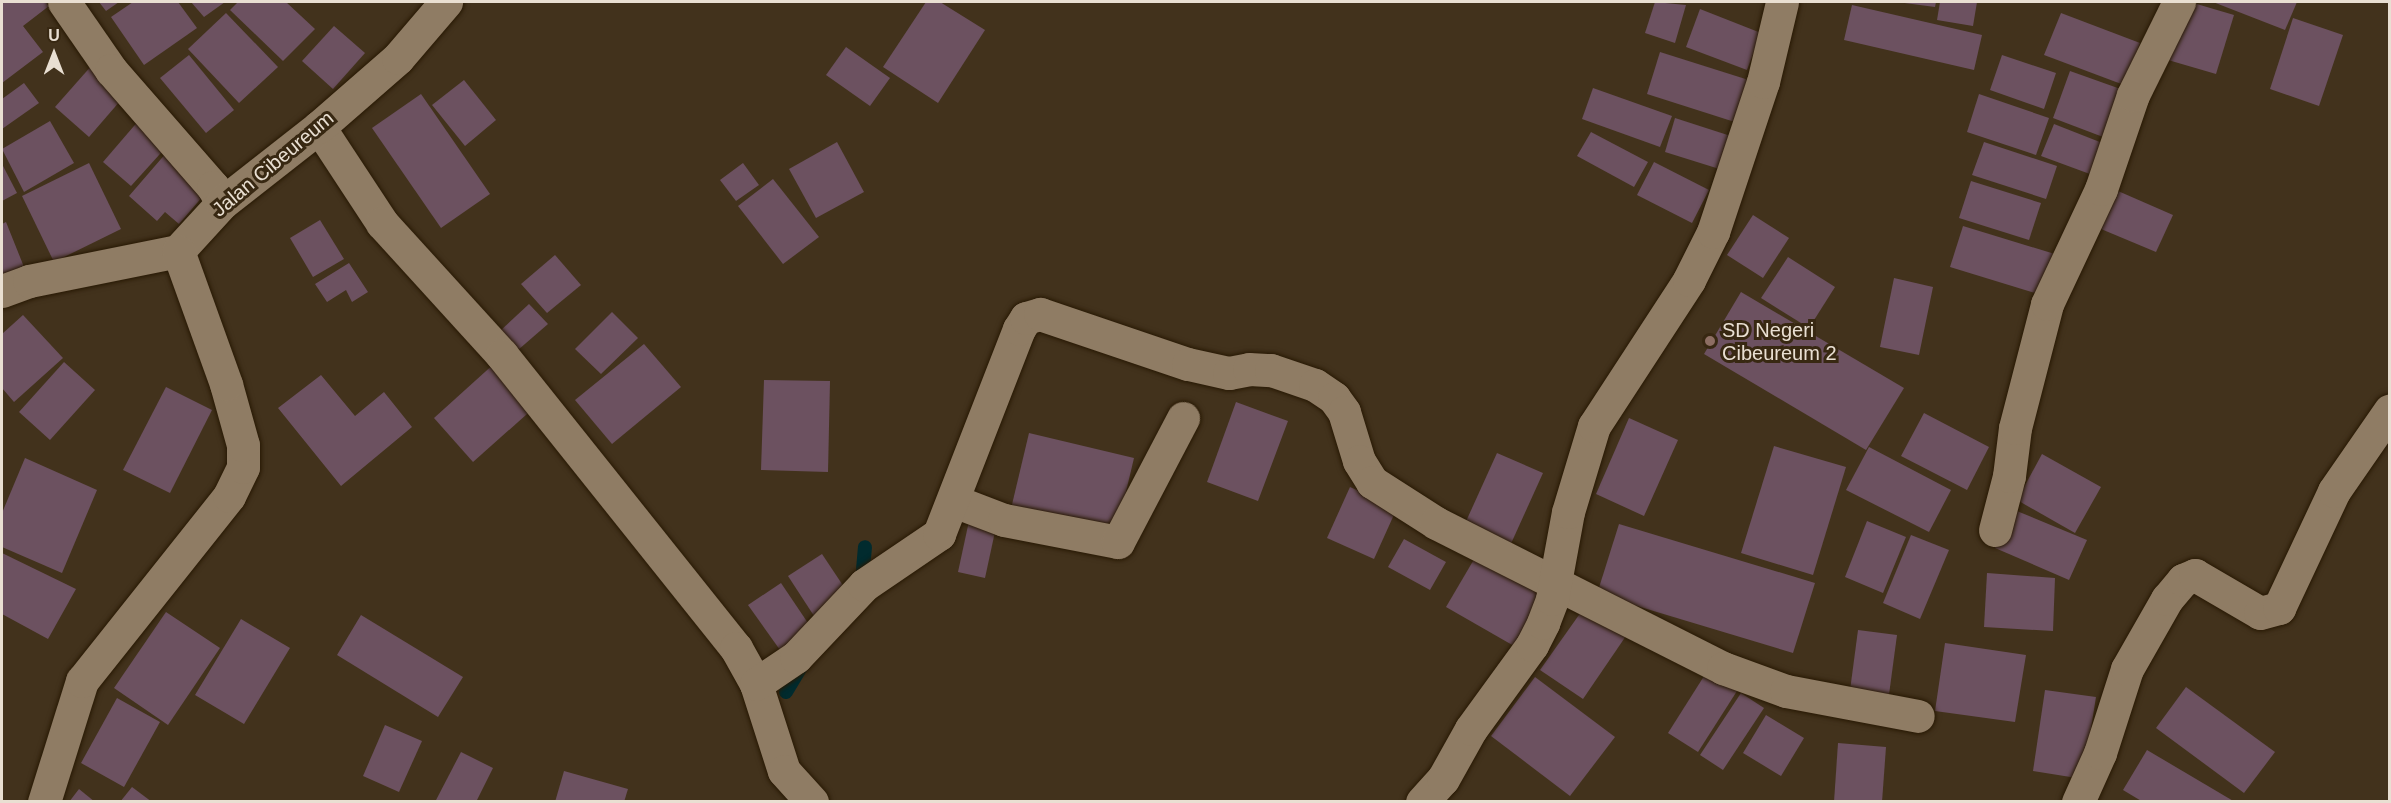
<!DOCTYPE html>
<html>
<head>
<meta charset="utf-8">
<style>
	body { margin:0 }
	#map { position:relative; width:2391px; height:803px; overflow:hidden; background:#42321c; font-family:Arial,sans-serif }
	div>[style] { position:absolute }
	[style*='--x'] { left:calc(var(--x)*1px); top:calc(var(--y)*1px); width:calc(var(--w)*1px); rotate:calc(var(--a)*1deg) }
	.stream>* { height:14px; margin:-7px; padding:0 7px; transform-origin:7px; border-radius:7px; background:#012b2e }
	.building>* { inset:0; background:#6c5160 }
	.roads { filter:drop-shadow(0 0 2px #281904) drop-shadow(0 0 2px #281904) }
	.minor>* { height:33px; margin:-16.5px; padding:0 16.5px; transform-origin:16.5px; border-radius:16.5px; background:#8f7c64 }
	.dots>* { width:16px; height:16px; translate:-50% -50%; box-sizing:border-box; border:3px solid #382812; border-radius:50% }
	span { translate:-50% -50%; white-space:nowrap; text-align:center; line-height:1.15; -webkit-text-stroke:6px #382812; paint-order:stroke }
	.street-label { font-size:20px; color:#e9dfd2 }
	.poi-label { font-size:20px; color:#e9dfd2 }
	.left { translate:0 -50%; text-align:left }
	.frame { position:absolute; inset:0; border:3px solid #e9dfd2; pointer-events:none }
	.north { position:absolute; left:24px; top:24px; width:60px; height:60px; -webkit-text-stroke:4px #382812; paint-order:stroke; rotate:0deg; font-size:16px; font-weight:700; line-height:24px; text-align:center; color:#e9dfd2 }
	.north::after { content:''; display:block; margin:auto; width:21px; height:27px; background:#e9dfd2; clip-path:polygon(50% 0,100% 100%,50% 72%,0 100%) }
</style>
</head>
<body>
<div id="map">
	<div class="stream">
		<div style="--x:862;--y:581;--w:34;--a:-85"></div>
		<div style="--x:786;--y:692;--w:35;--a:-59"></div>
	</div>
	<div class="building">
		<div style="clip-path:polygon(2px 2px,46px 2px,49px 6px,23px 26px,43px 52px,2px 83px)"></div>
		<div style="clip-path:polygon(99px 2px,119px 2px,106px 11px)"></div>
		<div style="clip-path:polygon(133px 2px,178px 2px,197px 28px,144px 65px,111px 17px)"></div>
		<div style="clip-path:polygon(191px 2px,225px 2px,204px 17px)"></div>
		<div style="clip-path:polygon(238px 2px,286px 2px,315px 29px,283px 61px,230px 10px)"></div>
		<div style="clip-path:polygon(926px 2px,940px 2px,985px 30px,938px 103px,883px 67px)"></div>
		<div style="clip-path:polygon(1655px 2px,1686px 5px,1675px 43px,1645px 33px)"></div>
		<div style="clip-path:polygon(1897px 2px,1936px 2px,1935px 7px)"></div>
		<div style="clip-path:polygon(1940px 2px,1977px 2px,1973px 26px,1937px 20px)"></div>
		<div style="clip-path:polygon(2190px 2px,2234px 15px,2216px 74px,2168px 60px)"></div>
		<div style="clip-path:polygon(2213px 2px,2297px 2px,2285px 30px)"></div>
		<div style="clip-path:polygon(1852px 5px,1982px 35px,1974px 70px,1844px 40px)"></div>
		<div style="clip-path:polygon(1700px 9px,1761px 33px,1747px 70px,1686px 47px)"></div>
		<div style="clip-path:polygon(226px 13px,278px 67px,239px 103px,188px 49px)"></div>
		<div style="clip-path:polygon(2061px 13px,2140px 43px,2124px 85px,2044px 55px)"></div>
		<div style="clip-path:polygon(2293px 18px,2343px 35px,2319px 106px,2270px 89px)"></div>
		<div style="clip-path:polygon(334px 26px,365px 53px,333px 89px,302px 61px)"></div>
		<div style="clip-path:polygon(846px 47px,890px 78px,870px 106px,826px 75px)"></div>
		<div style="clip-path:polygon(1660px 52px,1755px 82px,1741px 124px,1647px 94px)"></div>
		<div style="clip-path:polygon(189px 55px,234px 110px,206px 133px,160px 78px)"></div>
		<div style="clip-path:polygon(2002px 55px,2056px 73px,2044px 109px,1990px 90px)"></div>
		<div style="clip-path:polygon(93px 64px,127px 93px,89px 137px,55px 107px)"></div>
		<div style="clip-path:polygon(2070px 71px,2129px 92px,2111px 140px,2053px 118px)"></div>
		<div style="clip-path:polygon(464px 80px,496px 120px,465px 146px,432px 105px)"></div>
		<div style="clip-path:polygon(24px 83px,39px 103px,2px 129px,2px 99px)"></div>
		<div style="clip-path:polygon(1593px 88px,1672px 116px,1660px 147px,1582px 119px)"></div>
		<div style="clip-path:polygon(421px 94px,490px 194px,441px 228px,372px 128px)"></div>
		<div style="clip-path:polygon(1979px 94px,2049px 118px,2036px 155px,1967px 132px)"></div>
		<div style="clip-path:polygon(1675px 118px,1740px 139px,1729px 172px,1665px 152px)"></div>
		<div style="clip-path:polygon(140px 119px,169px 144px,131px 186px,103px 162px)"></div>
		<div style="clip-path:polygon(50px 121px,74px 163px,24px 192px,2px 149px)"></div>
		<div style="clip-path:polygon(2054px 124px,2110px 146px,2098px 177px,2041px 156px)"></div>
		<div style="clip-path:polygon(1591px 132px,1648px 162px,1634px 187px,1577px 156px)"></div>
		<div style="clip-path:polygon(837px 142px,864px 192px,816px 218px,789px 169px)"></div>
		<div style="clip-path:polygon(1984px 142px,2057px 166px,2046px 199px,1972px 175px)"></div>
		<div style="clip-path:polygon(167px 152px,204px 195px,179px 224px,165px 212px,157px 221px,129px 196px)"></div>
		<div style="clip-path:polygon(1654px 162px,1709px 190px,1692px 223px,1637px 195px)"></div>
		<div style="clip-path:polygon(89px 163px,121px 229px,54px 262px,22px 196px)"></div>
		<div style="clip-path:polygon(743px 163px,759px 185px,736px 201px,720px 180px)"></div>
		<div style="clip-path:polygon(2px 164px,17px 193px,2px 201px)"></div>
		<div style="clip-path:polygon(773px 179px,819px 237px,783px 264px,738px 206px)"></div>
		<div style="clip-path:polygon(1971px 181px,2041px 203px,2029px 240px,1959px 218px)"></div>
		<div style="clip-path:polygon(2118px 191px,2173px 215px,2156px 252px,2101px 229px)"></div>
		<div style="clip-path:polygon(1753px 215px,1789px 238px,1763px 278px,1727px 255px)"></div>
		<div style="clip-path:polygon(320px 220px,344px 259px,313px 277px,290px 238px)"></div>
		<div style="clip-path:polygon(6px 222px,26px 272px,2px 282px,2px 224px)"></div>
		<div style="clip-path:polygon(1963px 226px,2058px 255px,2045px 296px,1950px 267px)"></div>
		<div style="clip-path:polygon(555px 255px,581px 285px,547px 313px,521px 284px)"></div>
		<div style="clip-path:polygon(1788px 257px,1835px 287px,1809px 328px,1761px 298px)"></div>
		<div style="clip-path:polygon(349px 263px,368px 292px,352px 302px,346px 290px,327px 302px,315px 284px)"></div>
		<div style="clip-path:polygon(1894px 278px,1933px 287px,1919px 355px,1880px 347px)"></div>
		<div style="clip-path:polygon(1741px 292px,1904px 388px,1866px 450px,1704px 354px)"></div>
		<div style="clip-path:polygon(529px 304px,548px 324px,518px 350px,500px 331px)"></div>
		<div style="clip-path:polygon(612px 312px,638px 338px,601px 374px,575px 349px)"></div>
		<div style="clip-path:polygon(23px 315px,63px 358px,14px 402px,2px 388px,2px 334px)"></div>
		<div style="clip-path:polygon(644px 344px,681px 387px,612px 444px,575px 400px)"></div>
		<div style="clip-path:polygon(64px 362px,95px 390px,50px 440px,19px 412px)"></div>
		<div style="clip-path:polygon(496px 362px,536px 406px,473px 462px,434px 418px)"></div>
		<div style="clip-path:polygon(321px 375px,355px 416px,384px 392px,412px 427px,341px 486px,278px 408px)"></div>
		<div style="clip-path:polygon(764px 380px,830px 381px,828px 472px,761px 470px)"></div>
		<div style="clip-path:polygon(166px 387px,212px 410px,170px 493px,123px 470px)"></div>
		<div style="clip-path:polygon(1236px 402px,1288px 421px,1258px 501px,1207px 482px)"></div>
		<div style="clip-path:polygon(1924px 413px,1989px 447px,1967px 490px,1901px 456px)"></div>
		<div style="clip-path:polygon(1629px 418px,1678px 440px,1644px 516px,1596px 494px)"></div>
		<div style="clip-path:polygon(1029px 433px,1134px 458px,1115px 538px,1010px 513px)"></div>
		<div style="clip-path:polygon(1774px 446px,1846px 467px,1813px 575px,1741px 553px)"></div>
		<div style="clip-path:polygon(1869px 447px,1951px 490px,1929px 532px,1846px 490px)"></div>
		<div style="clip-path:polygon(1497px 453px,1543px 473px,1509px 548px,1463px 528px)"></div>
		<div style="clip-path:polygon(2042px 454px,2101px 487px,2075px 533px,2017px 500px)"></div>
		<div style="clip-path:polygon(25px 458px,97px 490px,62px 573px,2px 547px,2px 513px)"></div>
		<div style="clip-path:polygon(1350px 487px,1397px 508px,1374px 559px,1327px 538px)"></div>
		<div style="clip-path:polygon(2012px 509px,2087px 540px,2069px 580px,1995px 548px)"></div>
		<div style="clip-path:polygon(969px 521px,996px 527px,985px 578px,958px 572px)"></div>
		<div style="clip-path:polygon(1867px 521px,1906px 537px,1883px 593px,1845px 577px)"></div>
		<div style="clip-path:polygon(1619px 524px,1815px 583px,1793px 653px,1597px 594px)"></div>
		<div style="clip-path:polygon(1911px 535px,1949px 550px,1920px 619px,1883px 603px)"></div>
		<div style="clip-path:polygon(1404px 539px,1446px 562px,1430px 590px,1388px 567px)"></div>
		<div style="clip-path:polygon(2px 553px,76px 589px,48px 639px,2px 614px)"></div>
		<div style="clip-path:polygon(822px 554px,850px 596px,816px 619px,788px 576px)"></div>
		<div style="clip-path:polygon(1476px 556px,1551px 599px,1521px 650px,1446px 607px)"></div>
		<div style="clip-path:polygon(1987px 573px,2055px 578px,2053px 631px,1984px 627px)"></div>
		<div style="clip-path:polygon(781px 583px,812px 629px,780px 650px,748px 605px)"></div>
		<div style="clip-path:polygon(1586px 605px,1628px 633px,1583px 699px,1540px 670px)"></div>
		<div style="clip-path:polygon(166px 612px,220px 648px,168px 725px,114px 688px)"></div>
		<div style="clip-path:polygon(361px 615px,463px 677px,438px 717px,337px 655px)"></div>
		<div style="clip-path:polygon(241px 619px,290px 648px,244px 724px,195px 695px)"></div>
		<div style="clip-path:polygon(1858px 630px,1897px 635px,1888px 702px,1849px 698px)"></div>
		<div style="clip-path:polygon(1945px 643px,2026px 655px,2015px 722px,1935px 711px)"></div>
		<div style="clip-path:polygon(1706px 673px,1737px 691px,1698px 752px,1668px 733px)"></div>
		<div style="clip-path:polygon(1535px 677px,1615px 737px,1570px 796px,1491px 736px)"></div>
		<div style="clip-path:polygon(2186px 687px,2275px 752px,2244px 793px,2156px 728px)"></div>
		<div style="clip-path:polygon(2045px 690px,2096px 697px,2083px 779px,2033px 771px)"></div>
		<div style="clip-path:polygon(1741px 693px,1764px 708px,1723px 770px,1700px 755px)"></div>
		<div style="clip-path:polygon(117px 698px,160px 722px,124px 787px,81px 763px)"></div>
		<div style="clip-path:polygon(1766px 715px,1804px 738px,1781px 776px,1743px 753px)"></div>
		<div style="clip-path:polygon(385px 725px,422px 741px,399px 792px,363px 776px)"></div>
		<div style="clip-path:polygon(1838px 743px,1886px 747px,1882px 802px,1834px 802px)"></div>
		<div style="clip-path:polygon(2147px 750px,2235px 802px,2143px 802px,2123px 790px)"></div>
		<div style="clip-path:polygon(461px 752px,493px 768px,476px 802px,435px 802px)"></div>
		<div style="clip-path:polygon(564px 771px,628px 789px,624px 802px,555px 802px)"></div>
		<div style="clip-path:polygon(132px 787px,152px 802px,120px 802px)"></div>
		<div style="clip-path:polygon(79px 789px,95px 802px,69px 802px)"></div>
	</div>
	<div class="roads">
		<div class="minor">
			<div style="--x:64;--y:2;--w:83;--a:55.3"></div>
			<div style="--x:111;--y:70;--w:155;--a:48.9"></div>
			<div style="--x:213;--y:187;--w:18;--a:61"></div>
			<div style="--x:319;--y:127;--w:115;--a:56.7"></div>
			<div style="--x:382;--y:223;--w:178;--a:47.7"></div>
			<div style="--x:502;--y:355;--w:375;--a:51.4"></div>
			<div style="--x:736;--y:648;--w:41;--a:60.9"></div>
			<div style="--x:756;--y:684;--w:91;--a:72.2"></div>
			<div style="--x:784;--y:771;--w:42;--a:47.9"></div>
			<div style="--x:2;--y:291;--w:29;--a:-20"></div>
			<div style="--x:29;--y:281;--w:152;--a:-11.4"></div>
			<div style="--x:178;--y:251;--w:65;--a:-47.5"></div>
			<div style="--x:222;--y:203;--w:123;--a:-38.1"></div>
			<div style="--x:319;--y:127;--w:105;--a:-41.1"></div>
			<div style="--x:398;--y:58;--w:74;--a:-49.4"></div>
			<div style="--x:954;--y:501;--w:53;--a:20.8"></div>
			<div style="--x:1004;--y:520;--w:116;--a:10.9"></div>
			<div style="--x:1118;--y:542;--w:140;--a:-62.3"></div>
			<div style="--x:1995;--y:530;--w:56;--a:-75.5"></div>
			<div style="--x:2009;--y:476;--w:48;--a:-82.9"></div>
			<div style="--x:2015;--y:428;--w:128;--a:-75.5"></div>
			<div style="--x:2047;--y:304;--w:127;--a:-64.8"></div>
			<div style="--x:2101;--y:189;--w:99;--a:-71.2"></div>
			<div style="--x:2133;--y:95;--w:104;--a:-63.7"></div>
			<div style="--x:756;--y:684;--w:48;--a:-34"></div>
			<div style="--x:796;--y:657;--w:99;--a:-46.6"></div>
			<div style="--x:864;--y:585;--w:91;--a:-34.2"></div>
			<div style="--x:939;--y:534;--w:220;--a:-68.7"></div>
			<div style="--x:1019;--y:329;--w:13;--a:-58"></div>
			<div style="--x:1026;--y:318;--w:15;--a:-16"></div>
			<div style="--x:1040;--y:314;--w:156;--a:18.7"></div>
			<div style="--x:1188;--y:364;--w:42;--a:12.4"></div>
			<div style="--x:1229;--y:373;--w:20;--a:-11"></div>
			<div style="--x:1249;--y:369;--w:22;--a:3"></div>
			<div style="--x:1271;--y:370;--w:46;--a:18.8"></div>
			<div style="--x:1315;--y:385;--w:23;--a:34"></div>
			<div style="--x:1334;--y:398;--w:17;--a:54"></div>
			<div style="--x:1344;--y:412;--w:51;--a:73"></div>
			<div style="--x:1359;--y:461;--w:25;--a:58"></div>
			<div style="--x:1372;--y:482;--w:76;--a:32.6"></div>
			<div style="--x:1436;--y:523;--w:322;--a:26.8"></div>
			<div style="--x:1723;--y:668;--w:67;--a:20.1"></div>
			<div style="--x:1786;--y:691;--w:134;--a:10.7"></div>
			<div style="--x:44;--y:802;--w:127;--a:-72.6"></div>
			<div style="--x:82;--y:681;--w:236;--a:-51.5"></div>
			<div style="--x:229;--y:496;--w:32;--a:-64"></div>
			<div style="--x:243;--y:467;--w:22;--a:-90"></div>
			<div style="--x:243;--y:445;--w:63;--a:-105.6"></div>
			<div style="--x:226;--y:384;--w:141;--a:-109.8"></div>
			<div style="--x:1422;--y:802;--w:31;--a:-48"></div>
			<div style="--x:1443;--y:779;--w:57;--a:-60.8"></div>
			<div style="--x:1471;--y:729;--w:104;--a:-54"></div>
			<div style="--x:1532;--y:645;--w:25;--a:-63"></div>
			<div style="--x:1543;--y:623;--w:26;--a:-69"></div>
			<div style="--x:1552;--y:599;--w:88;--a:-79.6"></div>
			<div style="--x:1568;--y:512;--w:90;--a:-73.2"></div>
			<div style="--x:1594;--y:426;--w:174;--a:-56.9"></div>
			<div style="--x:1689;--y:280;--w:54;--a:-63.4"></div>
			<div style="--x:1713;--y:232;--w:158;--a:-71.6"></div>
			<div style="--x:1763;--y:82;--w:82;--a:-76.6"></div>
			<div style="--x:2078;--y:802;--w:54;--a:-65.8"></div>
			<div style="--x:2100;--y:753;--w:88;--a:-72.2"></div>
			<div style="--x:2127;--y:669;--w:81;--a:-60.3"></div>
			<div style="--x:2167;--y:599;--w:25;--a:-50"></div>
			<div style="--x:2183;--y:580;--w:13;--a:-23"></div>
			<div style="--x:2195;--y:575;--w:75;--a:30.3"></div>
			<div style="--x:2260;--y:613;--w:20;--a:-15"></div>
			<div style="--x:2279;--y:608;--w:129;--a:-64.8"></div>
			<div style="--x:2334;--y:491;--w:98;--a:-55.3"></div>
		</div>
	</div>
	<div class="dots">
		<div style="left:1710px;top:341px;background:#8d6e63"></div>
	</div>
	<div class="street-label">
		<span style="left:273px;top:164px;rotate:-40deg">Jalan Cibeureum</span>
	</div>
	<div class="poi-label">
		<span class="left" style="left:1722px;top:342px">SD Negeri<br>Cibeureum 2</span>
	</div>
	<div class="frame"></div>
	<div class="north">U</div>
</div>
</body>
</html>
